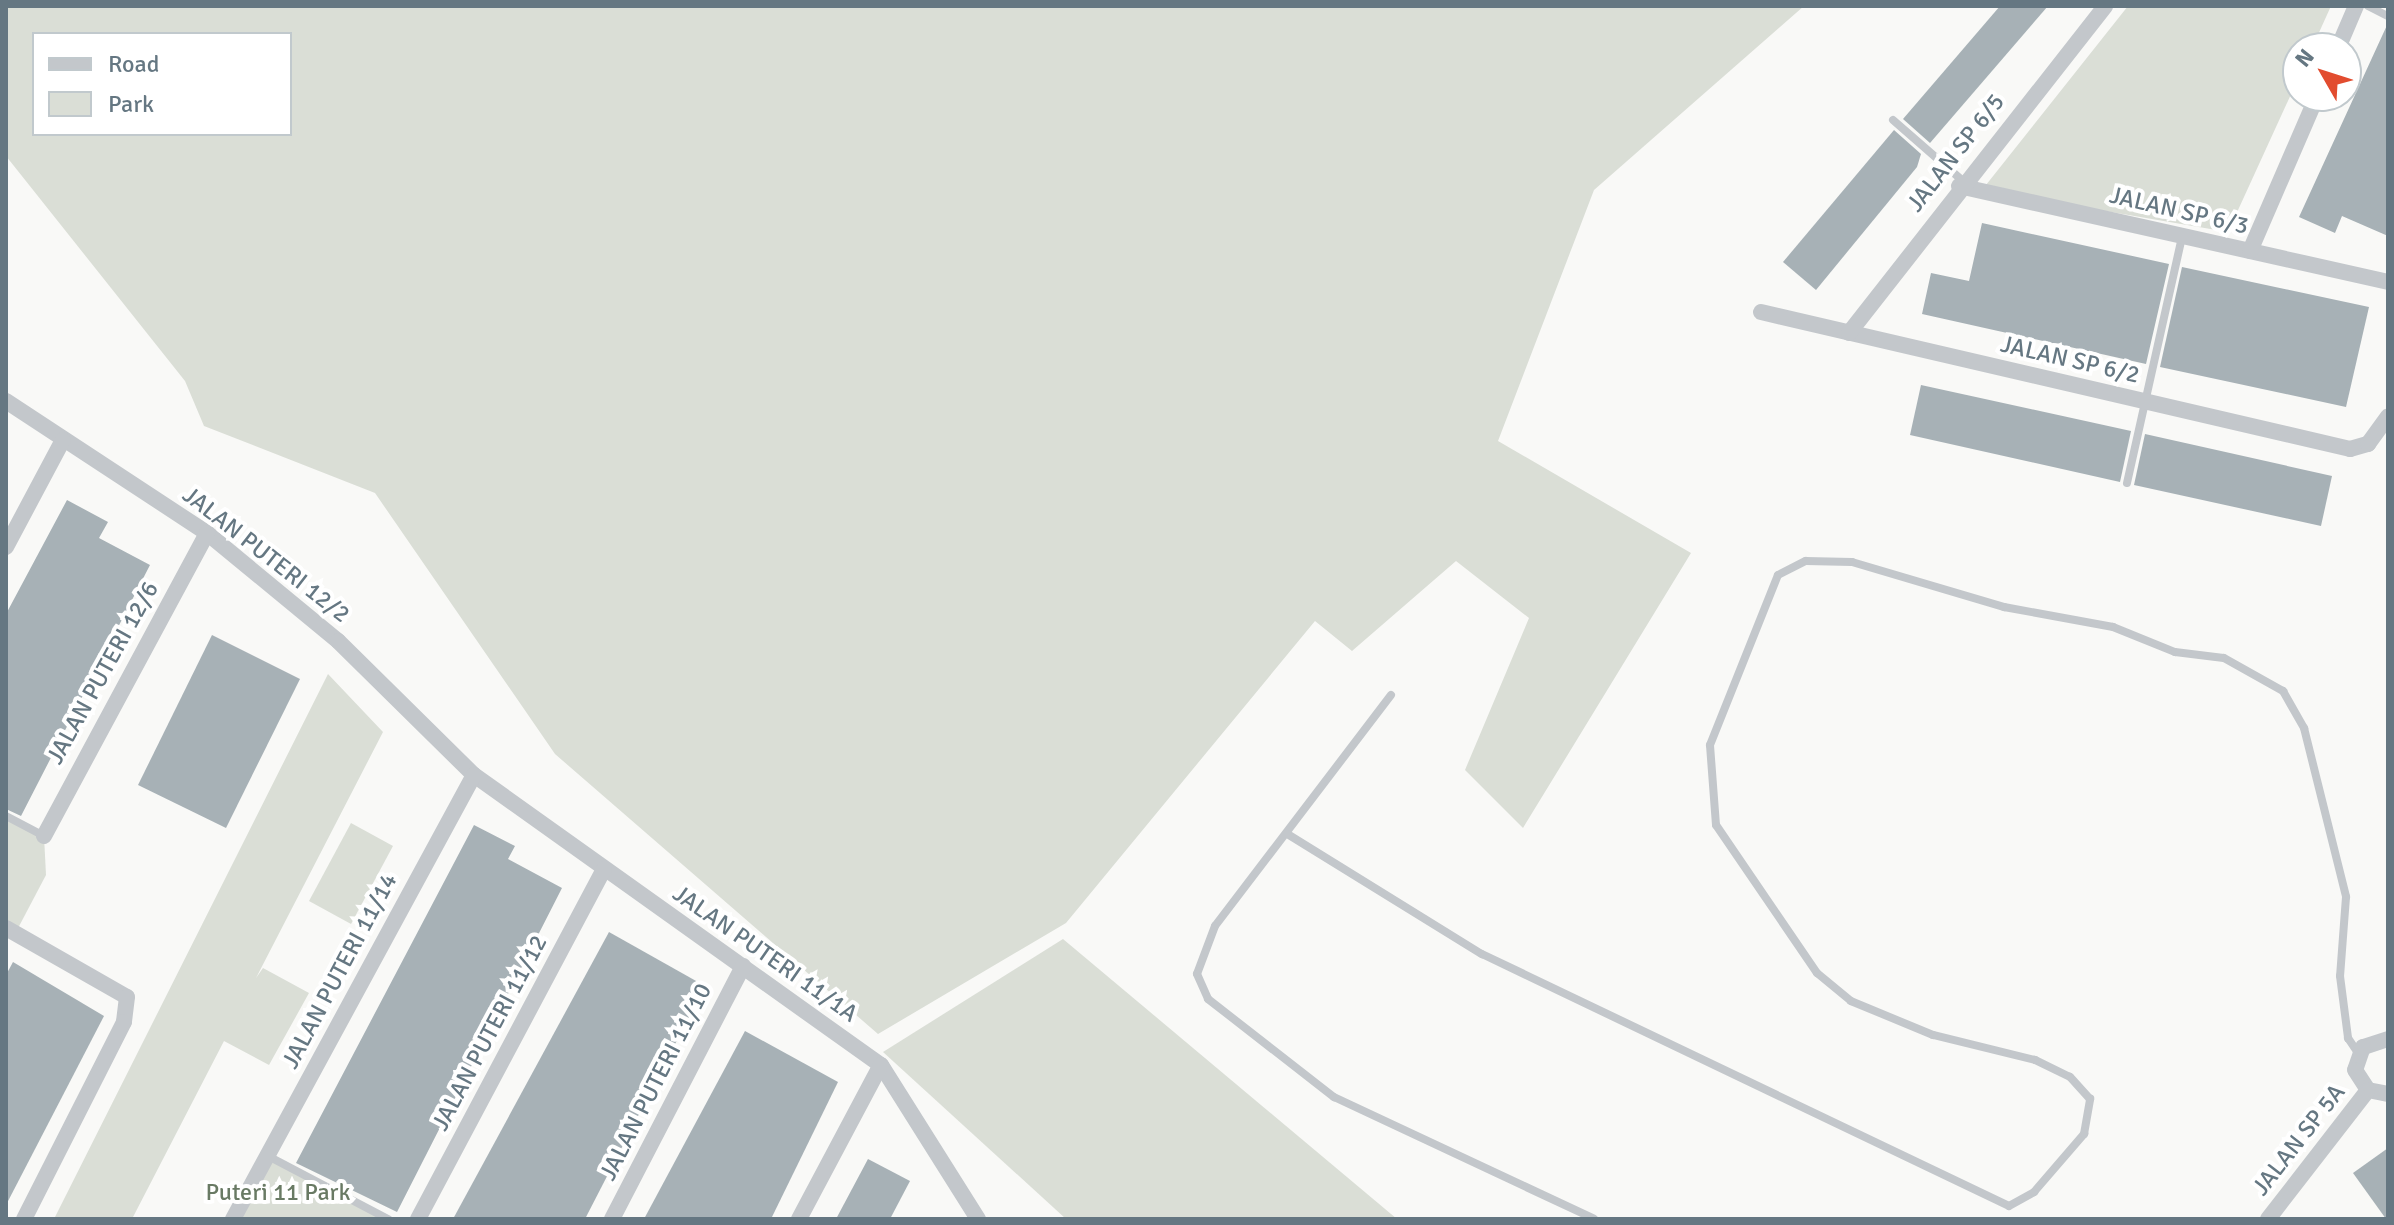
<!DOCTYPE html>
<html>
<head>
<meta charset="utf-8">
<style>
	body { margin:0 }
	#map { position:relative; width:2394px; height:1225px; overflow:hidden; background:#f9f9f7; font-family:Signika,sans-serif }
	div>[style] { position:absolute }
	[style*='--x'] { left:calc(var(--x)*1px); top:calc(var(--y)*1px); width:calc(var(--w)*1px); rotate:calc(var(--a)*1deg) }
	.green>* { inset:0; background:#daded6 }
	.building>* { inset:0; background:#a7b1b6 }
	.service>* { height:8px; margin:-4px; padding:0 4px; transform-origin:4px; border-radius:4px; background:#c3c7cb }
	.minor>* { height:16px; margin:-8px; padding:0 8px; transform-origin:8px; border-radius:8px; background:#c3c7cb }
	span { translate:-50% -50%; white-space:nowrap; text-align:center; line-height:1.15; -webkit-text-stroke:8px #fff; paint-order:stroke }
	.street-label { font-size:24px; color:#657782 }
	.park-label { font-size:24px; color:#697a64 }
	.frame { position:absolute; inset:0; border:8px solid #657782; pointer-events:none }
	.legend { position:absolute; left:32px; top:32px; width:260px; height:104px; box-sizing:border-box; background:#fff; border:2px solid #c1c9cd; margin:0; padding:10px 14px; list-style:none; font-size:24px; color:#657782 }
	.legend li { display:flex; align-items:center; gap:16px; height:40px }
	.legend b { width:40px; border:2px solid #c1c9cd }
	.north { position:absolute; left:2282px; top:32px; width:80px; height:80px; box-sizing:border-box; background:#fff; border:2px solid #c1c9cd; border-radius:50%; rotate:309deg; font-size:22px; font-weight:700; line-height:32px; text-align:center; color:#657782 }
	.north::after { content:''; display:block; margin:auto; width:28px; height:36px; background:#e24c2f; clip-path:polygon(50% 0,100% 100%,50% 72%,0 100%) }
</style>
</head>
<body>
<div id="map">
	<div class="green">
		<div style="clip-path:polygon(evenodd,6px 6px,1804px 6px,1594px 190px,1498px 441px,1691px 553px,1523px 828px,1465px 770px,1529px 618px,1456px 561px,1352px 651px,1315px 621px,1066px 923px,878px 1034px,555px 754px,375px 493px,204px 426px,185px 381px,6px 156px,6px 6px,290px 34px,290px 134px,34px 134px,34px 34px,290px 34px)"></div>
		<div style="clip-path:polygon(2128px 6px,2331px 6px,2312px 48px,2298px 48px,2298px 79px,2228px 232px,1982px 190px)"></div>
		<div style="clip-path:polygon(328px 674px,383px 732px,256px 978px,263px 968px,309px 993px,269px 1065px,224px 1041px,132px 1219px,54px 1219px)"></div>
		<div style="clip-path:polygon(6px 816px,44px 836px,46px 875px,16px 932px,6px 928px)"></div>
		<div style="clip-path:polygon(351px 823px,393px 846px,351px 924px,309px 901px)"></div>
		<div style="clip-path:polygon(1063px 939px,1397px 1219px,1066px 1219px,883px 1052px)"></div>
		<div style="clip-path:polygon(268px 1156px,388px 1219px,233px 1219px)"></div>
	</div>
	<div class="building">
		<div style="clip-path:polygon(2000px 6px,2048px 6px,1930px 143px,1903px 119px)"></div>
		<div style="clip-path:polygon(2388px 23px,2388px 236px,2342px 216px,2335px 233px,2299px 217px)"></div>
		<div style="clip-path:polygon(1894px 130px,1921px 154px,1917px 167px,1816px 290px,1783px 262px)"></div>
		<div style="clip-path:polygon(1982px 223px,2169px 264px,2146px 364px,1922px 314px,1931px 273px,1969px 281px)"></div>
		<div style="clip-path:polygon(2182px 267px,2369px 307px,2346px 407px,2160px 367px)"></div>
		<div style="clip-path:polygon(1921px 385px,2131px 431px,2120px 482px,1910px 435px)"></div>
		<div style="clip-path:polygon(2145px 434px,2332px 476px,2321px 526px,2134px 485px)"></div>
		<div style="clip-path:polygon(67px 500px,108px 522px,99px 538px,150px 565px,21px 816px,6px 809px,6px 614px)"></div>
		<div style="clip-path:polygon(212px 635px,300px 679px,226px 828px,138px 785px)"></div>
		<div style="clip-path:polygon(474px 825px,515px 846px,508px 859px,562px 888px,397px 1212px,296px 1163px)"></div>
		<div style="clip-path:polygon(609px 932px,705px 986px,585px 1219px,453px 1219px)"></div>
		<div style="clip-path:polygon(13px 962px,104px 1016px,6px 1205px,6px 975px)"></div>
		<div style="clip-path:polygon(745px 1031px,838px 1082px,771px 1219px,644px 1219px)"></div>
		<div style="clip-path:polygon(2388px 1148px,2388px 1219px,2386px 1219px,2353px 1173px)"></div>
		<div style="clip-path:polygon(868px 1159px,910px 1181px,890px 1219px,836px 1219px)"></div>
	</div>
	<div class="service">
		<div style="--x:2368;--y:6;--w:22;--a:27"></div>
		<div style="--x:1893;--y:120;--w:93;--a:41.1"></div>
		<div style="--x:2127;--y:483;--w:253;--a:-77.4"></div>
		<div style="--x:1391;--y:695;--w:290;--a:127.3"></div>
		<div style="--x:1215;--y:926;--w:51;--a:110.6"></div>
		<div style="--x:1197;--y:974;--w:27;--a:66"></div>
		<div style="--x:1208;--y:999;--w:160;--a:37.9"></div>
		<div style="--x:1334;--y:1097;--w:287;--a:25.1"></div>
		<div style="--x:6;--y:816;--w:43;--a:27.8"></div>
		<div style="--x:1289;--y:835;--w:227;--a:31.7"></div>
		<div style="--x:1482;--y:954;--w:584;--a:25.56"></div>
		<div style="--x:2009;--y:1206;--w:29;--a:-29"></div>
		<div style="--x:2034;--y:1192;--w:77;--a:-49.2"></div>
		<div style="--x:2084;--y:1134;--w:36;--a:-80"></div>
		<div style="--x:2090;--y:1099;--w:30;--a:-132"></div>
		<div style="--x:2070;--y:1077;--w:39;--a:-154"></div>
		<div style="--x:2035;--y:1060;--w:105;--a:-166.2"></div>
		<div style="--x:1933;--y:1035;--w:89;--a:-157.5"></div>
		<div style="--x:1851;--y:1001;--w:44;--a:-140.5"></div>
		<div style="--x:1817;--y:973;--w:179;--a:-124.3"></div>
		<div style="--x:1716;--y:825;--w:80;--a:-94.3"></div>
		<div style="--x:1710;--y:745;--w:183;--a:-68.2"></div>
		<div style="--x:1778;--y:575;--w:31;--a:-27"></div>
		<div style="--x:1806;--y:561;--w:46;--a:1.2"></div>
		<div style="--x:1852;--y:562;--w:159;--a:16.5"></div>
		<div style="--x:2004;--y:607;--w:111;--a:10.4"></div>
		<div style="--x:2113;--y:627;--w:67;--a:22"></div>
		<div style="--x:2175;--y:652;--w:49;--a:7"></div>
		<div style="--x:2224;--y:658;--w:68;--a:29.2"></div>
		<div style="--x:2283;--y:691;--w:43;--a:60.4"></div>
		<div style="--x:2304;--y:728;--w:174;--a:76"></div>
		<div style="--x:2346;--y:897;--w:79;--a:94.3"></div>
		<div style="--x:2340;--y:976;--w:63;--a:82.6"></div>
		<div style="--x:2348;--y:1038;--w:18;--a:56"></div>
		<div style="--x:268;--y:1156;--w:136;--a:27.7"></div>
	</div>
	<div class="minor">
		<div style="--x:2338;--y:48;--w:46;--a:-66.8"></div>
		<div style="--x:1959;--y:186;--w:440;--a:12.6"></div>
		<div style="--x:2250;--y:251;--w:169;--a:-66.6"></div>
		<div style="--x:1761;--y:312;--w:605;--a:13.09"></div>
		<div style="--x:2350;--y:449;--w:19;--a:-16"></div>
		<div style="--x:2368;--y:444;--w:34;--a:-54"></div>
		<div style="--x:1849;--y:333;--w:415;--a:-51.9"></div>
		<div style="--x:6;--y:401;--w:240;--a:33.3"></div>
		<div style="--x:207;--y:533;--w:170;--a:39.5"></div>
		<div style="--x:338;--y:641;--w:191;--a:44.6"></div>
		<div style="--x:474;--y:775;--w:500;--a:35.5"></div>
		<div style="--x:881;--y:1065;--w:182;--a:57.8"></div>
		<div style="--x:6;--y:547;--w:121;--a:-62"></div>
		<div style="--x:44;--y:836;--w:344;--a:-61.7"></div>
		<div style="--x:6;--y:928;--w:139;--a:29.7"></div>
		<div style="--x:127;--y:997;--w:25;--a:97"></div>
		<div style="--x:124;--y:1022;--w:221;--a:116.9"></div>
		<div style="--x:2388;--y:1039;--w:26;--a:162"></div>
		<div style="--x:2363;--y:1047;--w:24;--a:109"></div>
		<div style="--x:2355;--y:1070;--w:24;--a:57"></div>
		<div style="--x:2368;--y:1090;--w:20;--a:11"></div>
		<div style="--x:233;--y:1219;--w:505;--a:-61.51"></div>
		<div style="--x:418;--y:1219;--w:396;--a:-62"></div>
		<div style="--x:612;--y:1219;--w:285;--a:-62.6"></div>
		<div style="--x:799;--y:1219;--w:174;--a:-62"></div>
		<div style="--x:2268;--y:1219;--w:163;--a:-52.2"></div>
	</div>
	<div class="street-label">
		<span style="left:1956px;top:153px;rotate:-52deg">JALAN SP 6/5</span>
		<span style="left:2179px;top:211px;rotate:13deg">JALAN SP 6/3</span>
		<span style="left:2070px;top:360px;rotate:13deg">JALAN SP 6/2</span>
		<span style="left:266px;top:555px;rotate:38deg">JALAN PUTERI 12/2</span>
		<span style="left:103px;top:673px;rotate:-61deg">JALAN PUTERI 12/6</span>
		<span style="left:765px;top:954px;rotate:35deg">JALAN PUTERI 11/1A</span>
		<span style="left:340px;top:971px;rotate:-62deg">JALAN PUTERI 11/14</span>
		<span style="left:490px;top:1033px;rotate:-62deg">JALAN PUTERI 11/12</span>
		<span style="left:656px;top:1082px;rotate:-63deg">JALAN PUTERI 11/10</span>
		<span style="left:2299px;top:1140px;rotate:-52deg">JALAN SP 5A</span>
	</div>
	<div class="park-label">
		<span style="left:278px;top:1193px">Puteri 11 Park</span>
	</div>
	<div class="frame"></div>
	<ul class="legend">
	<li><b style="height:10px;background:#c3c7cb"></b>Road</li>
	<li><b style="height:22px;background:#daded6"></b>Park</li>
	</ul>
	<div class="north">N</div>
</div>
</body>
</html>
